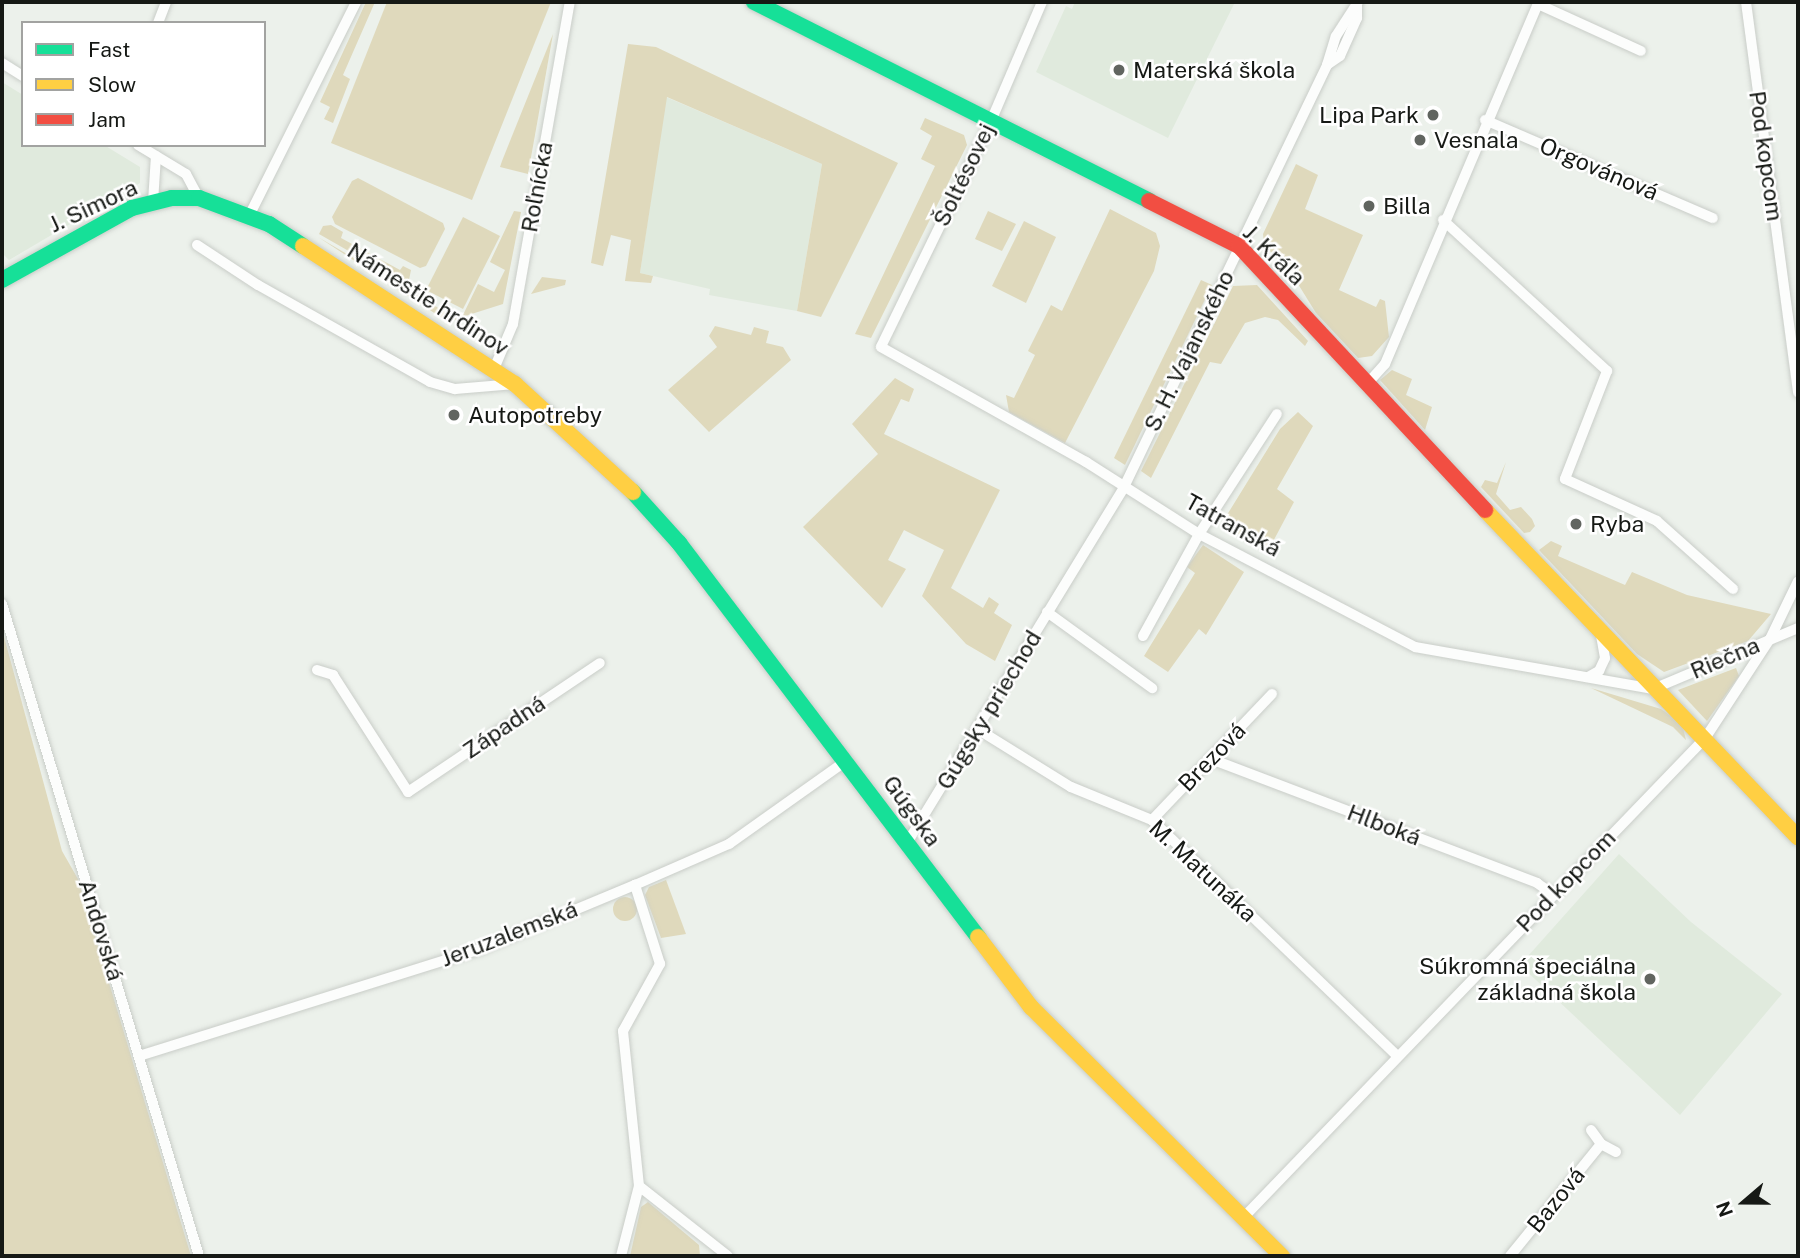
<!DOCTYPE html>
<html>
<head>
<meta charset="utf-8">
<style>
	body { margin:0 }
	#map { position:relative; width:1800px; height:1258px; overflow:hidden; background:#ecf1eb; font-family:"Public Sans",sans-serif }
	div>[style] { position:absolute }
	[style*='--x'] { left:calc(var(--x)*1px); top:calc(var(--y)*1px); width:calc(var(--w)*1px); rotate:calc(var(--a)*1deg) }
	.built>* { inset:0; background:#e0eadd }
	.green>* { inset:0; background:#dfd9bc }
	.round { border-radius:50% }
	.roads { filter:drop-shadow(0 0 2px #c9cdc8) drop-shadow(0 0 2px #c9cdc8) }
	.street>* { height:10px; margin:-5px; padding:0 5px; transform-origin:5px; border-radius:5px; background:#fcfdfc }
	.fast>* { height:16px; margin:-8px; padding:0 8px; transform-origin:8px; border-radius:8px; background:#16e098 }
	.slow>* { height:16px; margin:-8px; padding:0 8px; transform-origin:8px; border-radius:8px; background:#ffcf43 }
	.jam>* { height:16px; margin:-8px; padding:0 8px; transform-origin:8px; border-radius:8px; background:#f24e42 }
	.dots>* { width:19px; height:19px; translate:-50% -50%; box-sizing:border-box; border:4px solid #fff; border-radius:50% }
	span { translate:-50% -50%; white-space:nowrap; text-align:center; line-height:1.15; -webkit-text-stroke:5px #fff; paint-order:stroke }
	.poi-label { font-size:23px; color:#161915 }
	.left { translate:0 -50%; text-align:left }
	.right { translate:-100% -50%; text-align:right }
	.street-label { font-size:23px; color:#161915 }
	.frame { position:absolute; inset:0; border:4px solid #161915; pointer-events:none }
	.legend { position:absolute; left:21px; top:21px; width:245px; height:126px; box-sizing:border-box; background:#fff; border:2px solid #a2a3a1; margin:0; padding:9px 12px; list-style:none; font-size:21px; color:#161915 }
	.legend li { display:flex; align-items:center; gap:14px; height:35px }
	.legend b { width:35px; border:2px solid #a2a3a1 }
	.north { position:absolute; left:1709px; top:1167px; width:70px; height:70px; -webkit-text-stroke:5px #fff; paint-order:stroke; rotate:250deg; font-size:19px; font-weight:700; line-height:28px; text-align:center; color:#161915 }
	.north::after { content:''; display:block; margin:auto; width:24px; height:32px; background:#161915; clip-path:polygon(50% 0,100% 100%,50% 72%,0 100%) }
</style>
</head>
<body>
<div id="map">
	<div class="built">
		<div style="clip-path:polygon(1075px 2px,1235px 2px,1168px 138px,1036px 72px,1066px 6px,1072px 9px)"></div>
		<div style="clip-path:polygon(2px 82px,23px 95px,23px 145px,104px 145px,140px 167px,140px 183px,9px 260px,2px 253px)"></div>
		<div style="clip-path:polygon(666px 97px,822px 164px,797px 311px,709px 295px,710px 289px,640px 273px)"></div>
		<div style="clip-path:polygon(1619px 854px,1691px 922px,1782px 994px,1680px 1115px,1520px 965px)"></div>
	</div>
	<div class="green">
		<div style="clip-path:polygon(366px 2px,375px 2px,343px 75px,350px 79px,333px 123px,324px 119px,330px 107px,320px 102px)"></div>
		<div style="clip-path:polygon(387px 2px,551px 2px,472px 200px,331px 143px)"></div>
		<div style="clip-path:polygon(553px 34px,528px 174px,500px 167px,502px 161px)"></div>
		<div style="clip-path:polygon(628px 44px,656px 47px,898px 163px,821px 317px,797px 311px,822px 164px,667px 97px,640px 273px,653px 276px,651px 283px,625px 281px,631px 240px,611px 235px,603px 266px,591px 263px)"></div>
		<div style="clip-path:polygon(925px 118px,964px 135px,967px 145px,871px 338px,855px 334px,935px 166px,921px 159px,932px 136px,920px 129px)"></div>
		<div style="clip-path:polygon(1296px 164px,1318px 175px,1305px 209px,1363px 235px,1339px 290px,1376px 307px,1380px 299px,1385px 301px,1389px 337px,1372px 356px,1358px 358px,1316px 313px,1298px 284px,1264px 244px,1263px 234px)"></div>
		<div style="clip-path:polygon(358px 178px,443px 223px,445px 229px,426px 266px,420px 268px,335px 224px,332px 217px,352px 181px)"></div>
		<div style="clip-path:polygon(1110px 209px,1156px 233px,1160px 246px,1154px 271px,1065px 443px,1009px 412px,1006px 395px,1014px 398px,1035px 355px,1028px 351px,1051px 305px,1062px 311px)"></div>
		<div style="clip-path:polygon(514px 211px,521px 212px,503px 304px,462px 317px,478px 284px,494px 292px,505px 270px,490px 262px)"></div>
		<div style="clip-path:polygon(988px 211px,1016px 224px,1002px 251px,975px 239px)"></div>
		<div style="clip-path:polygon(463px 217px,500px 236px,463px 309px,426px 290px)"></div>
		<div style="clip-path:polygon(1024px 221px,1056px 237px,1026px 303px,992px 286px)"></div>
		<div style="clip-path:polygon(331px 225px,343px 232px,341px 238px,400px 270px,403px 266px,411px 270px,408px 285px,319px 234px,323px 226px)"></div>
		<div style="clip-path:polygon(318px 237px,459px 320px,442px 318px)"></div>
		<div style="clip-path:polygon(542px 277px,566px 280px,565px 285px,531px 294px)"></div>
		<div style="clip-path:polygon(1201px 280px,1212px 285px,1125px 465px,1114px 458px)"></div>
		<div style="clip-path:polygon(1257px 285px,1308px 341px,1305px 346px,1278px 320px,1265px 317px,1245px 323px,1221px 364px,1210px 362px,1151px 478px,1141px 471px,1233px 286px)"></div>
		<div style="clip-path:polygon(715px 326px,751px 335px,754px 327px,769px 331px,766px 343px,783px 347px,791px 360px,709px 432px,668px 390px,717px 347px,709px 336px)"></div>
		<div style="clip-path:polygon(1392px 370px,1412px 379px,1406px 395px,1432px 407px,1425px 430px,1380px 380px)"></div>
		<div style="clip-path:polygon(895px 378px,914px 389px,909px 402px,901px 399px,884px 434px,1000px 490px,951px 588px,983px 608px,989px 597px,999px 604px,994px 613px,1012px 625px,995px 661px,966px 644px,922px 596px,944px 550px,904px 530px,888px 560px,906px 569px,882px 608px,803px 527px,878px 454px,852px 424px)"></div>
		<div style="clip-path:polygon(1298px 412px,1313px 426px,1277px 489px,1294px 502px,1267px 553px,1222px 523px,1280px 429px)"></div>
		<div style="clip-path:polygon(1506px 462px,1496px 494px,1510px 510px,1521px 507px,1532px 519px,1535px 526px,1530px 532px,1524px 533px,1481px 487px,1485px 480px,1497px 483px)"></div>
		<div style="clip-path:polygon(1551px 541px,1562px 546px,1558px 556px,1625px 585px,1632px 572px,1687px 595px,1771px 614px,1748px 641px,1664px 672px,1637px 654px,1539px 550px)"></div>
		<div style="clip-path:polygon(1203px 545px,1244px 572px,1206px 635px,1199px 629px,1168px 672px,1144px 656px,1195px 573px,1187px 567px)"></div>
		<div style="clip-path:polygon(2px 629px,62px 851px,78px 879px,191px 1256px,2px 1256px)"></div>
		<div style="clip-path:polygon(1736px 668px,1739px 676px,1707px 721px,1678px 690px)"></div>
		<div style="clip-path:polygon(1591px 688px,1661px 709px,1682px 724px,1686px 740px,1673px 727px)"></div>
		<div style="clip-path:polygon(666px 880px,686px 934px,661px 938px,645px 895px,649px 887px)"></div>
		<div class="round" style="left:613px;top:897px;width:24px;height:24px"></div>
		<div style="clip-path:polygon(648px 1202px,699px 1245px,700px 1256px,630px 1256px,641px 1207px)"></div>
	</div>
	<div class="roads">
		<div class="street">
			<div style="--x:1042;--y:2;--w:129;--a:113.2"></div>
			<div style="--x:991;--y:121;--w:251;--a:116"></div>
			<div style="--x:881;--y:347;--w:235;--a:29.3"></div>
			<div style="--x:1086;--y:462;--w:134;--a:32.5"></div>
			<div style="--x:1199;--y:534;--w:244;--a:27.6"></div>
			<div style="--x:1415;--y:647;--w:242;--a:10"></div>
			<div style="--x:1653;--y:689;--w:157;--a:-22.8"></div>
			<div style="--x:1746;--y:2;--w:394;--a:82.4"></div>
			<div style="--x:1538;--y:4;--w:113;--a:24.5"></div>
			<div style="--x:158;--y:23;--w:22;--a:-69"></div>
			<div style="--x:2;--y:63;--w:25;--a:32"></div>
			<div style="--x:1327;--y:65;--w:16;--a:-35"></div>
			<div style="--x:1340;--y:56;--w:42;--a:-65.9"></div>
			<div style="--x:1357;--y:18;--w:14;--a:-90"></div>
			<div style="--x:1485;--y:120;--w:248;--a:23.3"></div>
			<div style="--x:138;--y:145;--w:56;--a:31.1"></div>
			<div style="--x:186;--y:174;--w:27;--a:62"></div>
			<div style="--x:153;--y:202;--w:46;--a:-86.3"></div>
			<div style="--x:249;--y:216;--w:239;--a:-63.4"></div>
			<div style="--x:1443;--y:220;--w:223;--a:42.6"></div>
			<div style="--x:1607;--y:371;--w:116;--a:111.3"></div>
			<div style="--x:1565;--y:479;--w:101;--a:24.5"></div>
			<div style="--x:1657;--y:521;--w:102;--a:41.8"></div>
			<div style="--x:197;--y:245;--w:73;--a:33.3"></div>
			<div style="--x:258;--y:285;--w:197;--a:29.4"></div>
			<div style="--x:430;--y:382;--w:26;--a:16"></div>
			<div style="--x:455;--y:389;--w:60;--a:-4.8"></div>
			<div style="--x:494;--y:369;--w:49;--a:-67.1"></div>
			<div style="--x:513;--y:324;--w:327;--a:-80"></div>
			<div style="--x:1367;--y:384;--w:27;--a:-48"></div>
			<div style="--x:1385;--y:364;--w:393;--a:-67"></div>
			<div style="--x:2;--y:604;--w:681;--a:73.19"></div>
			<div style="--x:1047;--y:612;--w:130;--a:35.9"></div>
			<div style="--x:1143;--y:636;--w:116;--a:-61.2"></div>
			<div style="--x:1199;--y:534;--w:143;--a:-57"></div>
			<div style="--x:317;--y:670;--w:17;--a:17"></div>
			<div style="--x:333;--y:675;--w:139;--a:57.3"></div>
			<div style="--x:408;--y:792;--w:231;--a:-33.9"></div>
			<div style="--x:1588;--y:677;--w:13;--a:-29"></div>
			<div style="--x:1599;--y:671;--w:14;--a:-65"></div>
			<div style="--x:1605;--y:658;--w:22;--a:-100"></div>
			<div style="--x:979;--y:730;--w:108;--a:31.8"></div>
			<div style="--x:1071;--y:787;--w:87;--a:22.2"></div>
			<div style="--x:1152;--y:820;--w:340;--a:43.9"></div>
			<div style="--x:1211;--y:759;--w:349;--a:20.8"></div>
			<div style="--x:1537;--y:883;--w:21;--a:35"></div>
			<div style="--x:1152;--y:820;--w:174;--a:-46.4"></div>
			<div style="--x:907;--y:843;--w:417;--a:-58.6"></div>
			<div style="--x:1124;--y:487;--w:468;--a:-64.3"></div>
			<div style="--x:1327;--y:65;--w:30;--a:-73"></div>
			<div style="--x:1336;--y:36;--w:40;--a:-57.1"></div>
			<div style="--x:139;--y:1056;--w:358;--a:-17.4"></div>
			<div style="--x:481;--y:949;--w:167;--a:-22.6"></div>
			<div style="--x:635;--y:885;--w:103;--a:-23.6"></div>
			<div style="--x:729;--y:844;--w:145;--a:-35.4"></div>
			<div style="--x:1591;--y:1130;--w:17;--a:54"></div>
			<div style="--x:1601;--y:1144;--w:17;--a:28"></div>
			<div style="--x:639;--y:1186;--w:113;--a:38.2"></div>
			<div style="--x:1244;--y:1217;--w:666;--a:-46.09"></div>
			<div style="--x:1706;--y:737;--w:117;--a:-56.9"></div>
			<div style="--x:1770;--y:639;--w:64;--a:-64.2"></div>
			<div style="--x:621;--y:1256;--w:72;--a:-75.6"></div>
			<div style="--x:639;--y:1186;--w:156;--a:-95.9"></div>
			<div style="--x:623;--y:1031;--w:77;--a:-61.1"></div>
			<div style="--x:660;--y:964;--w:83;--a:-107.6"></div>
			<div style="--x:1510;--y:1256;--w:144;--a:-50.9"></div>
		</div>
		<div class="fast">
			<div style="--x:754;--y:2;--w:442;--a:26.7"></div>
			<div style="--x:2;--y:280;--w:149;--a:-29"></div>
			<div style="--x:132;--y:208;--w:41;--a:-14"></div>
			<div style="--x:172;--y:198;--w:27;--a:0"></div>
			<div style="--x:199;--y:198;--w:75;--a:20.4"></div>
			<div style="--x:269;--y:224;--w:40;--a:32.9"></div>
			<div style="--x:633;--y:492;--w:69;--a:48"></div>
			<div style="--x:679;--y:543;--w:495;--a:52.8"></div>
		</div>
		<div class="slow">
			<div style="--x:303;--y:246;--w:253;--a:33.1"></div>
			<div style="--x:515;--y:384;--w:160;--a:42.5"></div>
			<div style="--x:1485;--y:510;--w:453;--a:46.3"></div>
			<div style="--x:978;--y:937;--w:88;--a:52.9"></div>
			<div style="--x:1031;--y:1007;--w:354;--a:44.8"></div>
		</div>
		<div class="jam">
			<div style="--x:1149;--y:201;--w:101;--a:26.6"></div>
			<div style="--x:1239;--y:246;--w:361;--a:47"></div>
		</div>
	</div>
	<div class="dots">
		<div style="left:1119px;top:70px;background:#616560"></div>
		<div style="left:1433px;top:115px;background:#616560"></div>
		<div style="left:1420px;top:140px;background:#616560"></div>
		<div style="left:1369px;top:206px;background:#616560"></div>
		<div style="left:454px;top:415px;background:#616560"></div>
		<div style="left:1576px;top:524px;background:#616560"></div>
		<div style="left:1650px;top:979px;background:#616560"></div>
	</div>
	<div class="poi-label">
		<span class="left" style="left:1133px;top:70px">Materská škola</span>
		<span class="right" style="left:1419px;top:115px">Lipa Park</span>
		<span class="left" style="left:1434px;top:140px">Vesnala</span>
		<span class="left" style="left:1383px;top:206px">Billa</span>
		<span class="left" style="left:468px;top:415px">Autopotreby</span>
		<span class="left" style="left:1590px;top:524px">Ryba</span>
		<span class="right" style="left:1636px;top:979px">Súkromná špeciálna<br>základná škola</span>
	</div>
	<div class="street-label">
		<span style="left:1766px;top:156px;rotate:82deg">Pod kopcom</span>
		<span style="left:1599px;top:169px;rotate:23deg">Orgovánová</span>
		<span style="left:964px;top:175px;rotate:-64deg">Šoltésovej</span>
		<span style="left:537px;top:187px;rotate:-80deg">Roľnícka</span>
		<span style="left:93px;top:206px;rotate:-25deg">J. Simora</span>
		<span style="left:1274px;top:255px;rotate:44deg">J. Kráľa</span>
		<span style="left:428px;top:299px;rotate:33deg">Námestie hrdinov</span>
		<span style="left:1189px;top:351px;rotate:-64deg">S. H. Vajanského</span>
		<span style="left:1233px;top:525px;rotate:29deg">Tatranská</span>
		<span style="left:1725px;top:658px;rotate:-23deg">Riečna</span>
		<span style="left:989px;top:710px;rotate:-59deg">Gúgsky priechod</span>
		<span style="left:504px;top:727px;rotate:-34deg">Západná</span>
		<span style="left:1212px;top:757px;rotate:-46deg">Brezová</span>
		<span style="left:912px;top:811px;rotate:54deg">Gúgska</span>
		<span style="left:1384px;top:825px;rotate:21deg">Hlboká</span>
		<span style="left:1203px;top:871px;rotate:43deg">M. Matunáka</span>
		<span style="left:1566px;top:881px;rotate:-46deg">Pod kopcom</span>
		<span style="left:101px;top:930px;rotate:73deg">Andovská</span>
		<span style="left:509px;top:934px;rotate:-21deg">Jeruzalemská</span>
		<span style="left:1556px;top:1200px;rotate:-51deg">Bazová</span>
	</div>
	<div class="frame"></div>
	<ul class="legend">
	<li><b style="height:9px;background:#16e098"></b>Fast</li>
	<li><b style="height:9px;background:#ffcf43"></b>Slow</li>
	<li><b style="height:9px;background:#f24e42"></b>Jam</li>
	</ul>
	<div class="north">N</div>
</div>
</body>
</html>
